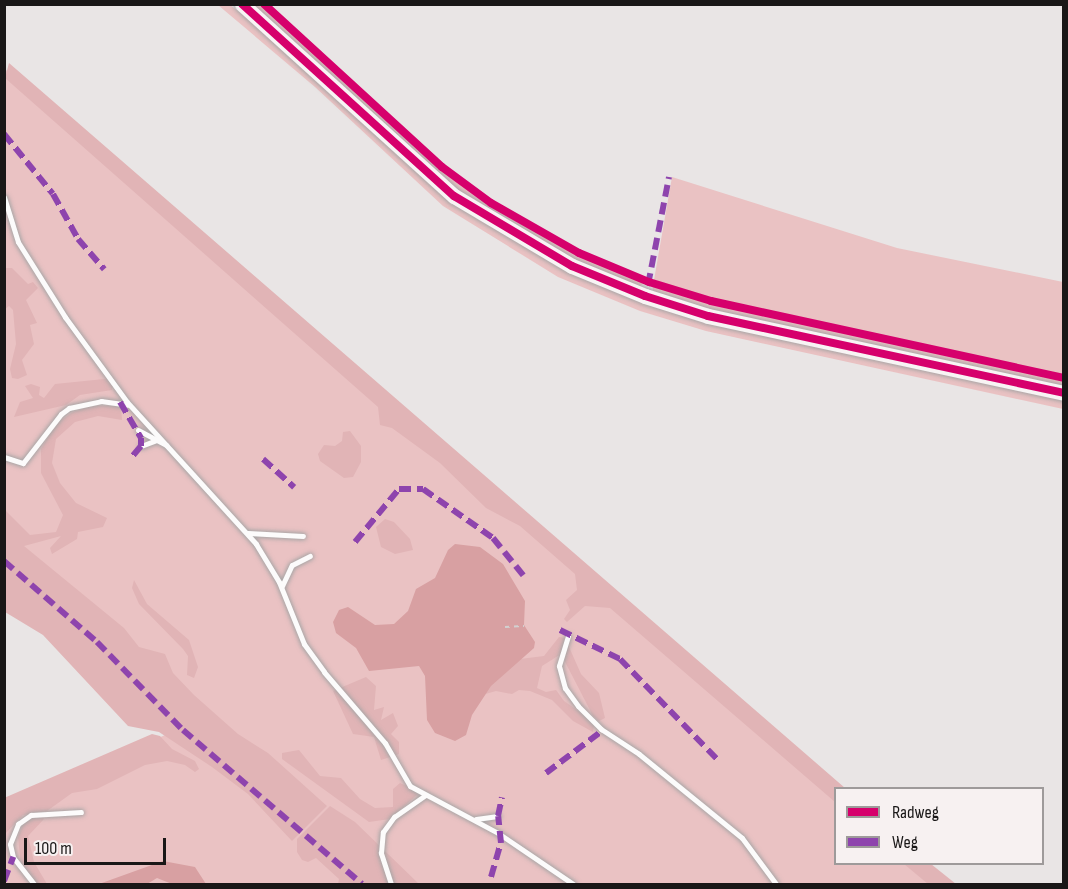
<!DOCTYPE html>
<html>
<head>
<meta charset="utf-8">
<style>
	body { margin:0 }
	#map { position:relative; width:1068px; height:889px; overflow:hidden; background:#e9e5e5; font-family:"Sofia Sans Condensed",sans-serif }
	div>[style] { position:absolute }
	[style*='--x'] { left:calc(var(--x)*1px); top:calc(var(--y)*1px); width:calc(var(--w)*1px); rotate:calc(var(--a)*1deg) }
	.green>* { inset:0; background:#eac2c3 }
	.forest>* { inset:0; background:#e1b4b6 }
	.water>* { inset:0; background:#d8a0a2 }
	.path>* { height:1.5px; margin-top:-0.75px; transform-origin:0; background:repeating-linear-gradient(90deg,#d2d1d1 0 4.5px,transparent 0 9px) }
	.roads { filter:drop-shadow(0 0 2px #a9a6a6) drop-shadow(0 0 2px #a9a6a6) }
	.lane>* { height:5px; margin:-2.5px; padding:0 2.5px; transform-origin:2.5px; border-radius:2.5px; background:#fcfbfb }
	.secondary>* { height:15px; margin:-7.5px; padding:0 7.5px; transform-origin:7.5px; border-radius:7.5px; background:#f8f4f4 }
	.quiet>* { height:6px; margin-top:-3px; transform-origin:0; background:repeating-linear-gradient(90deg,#8e44ad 0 12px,transparent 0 18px) }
	.cycleway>* { height:8px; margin:-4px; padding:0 4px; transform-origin:4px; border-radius:4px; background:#d6006c }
	span { translate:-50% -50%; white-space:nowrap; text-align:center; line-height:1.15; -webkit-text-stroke:4.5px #f7f1f1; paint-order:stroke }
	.frame { position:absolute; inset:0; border:6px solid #191717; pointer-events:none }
	.legend { position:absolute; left:834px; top:787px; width:210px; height:78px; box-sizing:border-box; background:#f7f1f1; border:2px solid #9e9a9a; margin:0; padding:8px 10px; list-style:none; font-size:18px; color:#191717 }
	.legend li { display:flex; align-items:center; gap:12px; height:30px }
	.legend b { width:30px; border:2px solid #9e9a9a }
	.scale { position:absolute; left:24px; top:838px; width:142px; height:27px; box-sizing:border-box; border:3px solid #191717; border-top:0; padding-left:8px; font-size:18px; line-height:21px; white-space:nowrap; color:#191717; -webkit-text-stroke:4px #f7f1f1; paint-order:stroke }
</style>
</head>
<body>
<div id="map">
	<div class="green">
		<div style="clip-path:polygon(218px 5px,230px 5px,268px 34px,476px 218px,578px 276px,1063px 399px,1063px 409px,706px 331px,640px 311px,558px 277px,443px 206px,315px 87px)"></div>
		<div style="clip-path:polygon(248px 5px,261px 5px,281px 20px,441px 168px,490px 204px,559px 245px,645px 282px,638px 288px,597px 272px,457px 191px)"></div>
		<div style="clip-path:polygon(5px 69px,835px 790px,836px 864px,921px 864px,945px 884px,5px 884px,4px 806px,181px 728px,5px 573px)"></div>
		<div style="clip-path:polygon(672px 177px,897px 248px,1063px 282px,1063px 375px,708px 297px,654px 280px)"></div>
		<div style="clip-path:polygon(652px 284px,711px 303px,1063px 379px,1063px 388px,739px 318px,654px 294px)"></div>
	</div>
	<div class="forest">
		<div style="clip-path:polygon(9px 63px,845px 788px,836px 788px,835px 802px,610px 608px,585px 606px,567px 622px,564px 619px,570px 610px,566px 600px,577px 590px,575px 574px,520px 526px,486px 508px,440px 463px,392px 428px,380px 425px,378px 407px,5px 78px)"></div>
		<div style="clip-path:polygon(6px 268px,12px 268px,28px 284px,33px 282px,38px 288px,26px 300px,37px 323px,30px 325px,34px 344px,22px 360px,27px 375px,18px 379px,12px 378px,10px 369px,16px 344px,13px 310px,9px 306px,5px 309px)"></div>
		<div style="clip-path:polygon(114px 378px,112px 390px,80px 395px,66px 405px,14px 417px,20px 402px,33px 398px,25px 386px,31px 384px,40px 387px,39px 395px,44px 398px,55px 384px)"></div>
		<div style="clip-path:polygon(91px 406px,121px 406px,122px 420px,98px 416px,75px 422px,56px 439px,52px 463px,60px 483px,76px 503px,107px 518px,103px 527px,78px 532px,77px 539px,52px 554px,50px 548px,61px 536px,24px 546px,124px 628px,139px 647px,165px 654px,173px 673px,194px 695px,238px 734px,268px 753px,327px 806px,292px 841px,248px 794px,212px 767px,159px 732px,128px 726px,43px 635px,5px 612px,4px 509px,30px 535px,56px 532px,63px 515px,41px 473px,41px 449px,56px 424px,73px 412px)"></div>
		<div style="clip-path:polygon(350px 431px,361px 446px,361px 462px,353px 477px,344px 478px,320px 461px,318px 454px,324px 445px,335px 446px,342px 441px,343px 432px)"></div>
		<div style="clip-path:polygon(385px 519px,394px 522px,410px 539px,413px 550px,395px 554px,381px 547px,376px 527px)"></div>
		<div style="clip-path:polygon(134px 580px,147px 604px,189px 640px,198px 667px,194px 678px,187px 675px,188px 656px,183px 649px,139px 604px,132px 588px)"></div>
		<div style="clip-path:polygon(559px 637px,565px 638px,581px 674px,599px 693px,605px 718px,599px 721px,593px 716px,561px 654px,542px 666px,537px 688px,546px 692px,556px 690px,564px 701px,587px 717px,594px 725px,593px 732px,573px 721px,552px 700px,530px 691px,519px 690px,512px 694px,496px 691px,482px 695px,512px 660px,544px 656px)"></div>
		<div style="clip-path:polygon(366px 677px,376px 686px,374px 710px,384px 707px,381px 720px,393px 713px,398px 726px,391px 734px,399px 742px,399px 754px,381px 760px,374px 737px,353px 734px,333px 691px)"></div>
		<div style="clip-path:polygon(152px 734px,160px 736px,172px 749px,195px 761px,199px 769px,195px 772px,185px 765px,167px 761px,145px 765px,97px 789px,72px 793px,47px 811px,23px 815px,5px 834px,4px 798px)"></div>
		<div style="clip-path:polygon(299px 750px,320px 776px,341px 778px,360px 799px,375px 808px,393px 807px,393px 789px,400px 783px,420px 792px,390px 819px,369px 822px,282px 759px,282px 753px)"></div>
		<div style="clip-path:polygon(330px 806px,355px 822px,419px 884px,338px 884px,339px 879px,316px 858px,308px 862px,302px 860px,297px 852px,297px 839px)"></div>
		<div style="clip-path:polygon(42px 815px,44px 819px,28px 836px,34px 862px,47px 884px,37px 884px,21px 866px,18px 837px,24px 822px)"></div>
		<div style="clip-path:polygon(904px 864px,931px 864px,956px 884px,928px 884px)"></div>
	</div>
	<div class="water">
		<div style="clip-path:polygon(455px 544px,480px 547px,503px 564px,525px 601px,524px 625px,535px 642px,534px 648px,491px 686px,472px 715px,466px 735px,455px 741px,435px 733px,427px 720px,425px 676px,419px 666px,369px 671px,356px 648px,336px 633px,333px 622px,339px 610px,348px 607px,375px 625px,394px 624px,408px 611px,416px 589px,435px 578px,448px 550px)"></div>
		<div style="clip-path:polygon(163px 861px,195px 867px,206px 884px,172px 884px,157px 878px,147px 884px,99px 884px)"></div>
	</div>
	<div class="path">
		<div style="--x:505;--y:627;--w:19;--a:-3"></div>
	</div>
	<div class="roads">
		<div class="lane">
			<div style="--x:4;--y:197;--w:47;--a:72.7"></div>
			<div style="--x:18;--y:242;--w:89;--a:57.9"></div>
			<div style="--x:65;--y:317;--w:105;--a:53.9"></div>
			<div style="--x:127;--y:402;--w:192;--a:47.7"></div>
			<div style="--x:256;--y:544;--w:44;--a:58.8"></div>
			<div style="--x:279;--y:582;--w:67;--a:68"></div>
			<div style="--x:304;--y:644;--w:34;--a:54"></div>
			<div style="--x:324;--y:672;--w:94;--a:49.3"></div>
			<div style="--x:385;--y:743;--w:50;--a:59.8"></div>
			<div style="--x:410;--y:786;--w:100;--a:28.1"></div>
			<div style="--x:498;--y:833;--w:91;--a:34.2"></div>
			<div style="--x:138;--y:430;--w:32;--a:28"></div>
			<div style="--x:141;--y:446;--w:17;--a:-21"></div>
			<div style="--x:4;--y:457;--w:20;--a:18"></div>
			<div style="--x:23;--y:463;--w:62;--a:-52.2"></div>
			<div style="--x:61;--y:414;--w:10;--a:-37"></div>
			<div style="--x:69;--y:408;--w:33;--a:-12"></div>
			<div style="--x:101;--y:401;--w:27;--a:8"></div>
			<div style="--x:248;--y:533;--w:55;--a:3.1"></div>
			<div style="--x:282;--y:586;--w:23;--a:-65"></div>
			<div style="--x:292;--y:565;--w:20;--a:-27"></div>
			<div style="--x:568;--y:636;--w:31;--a:107"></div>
			<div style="--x:559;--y:666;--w:23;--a:75"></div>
			<div style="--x:565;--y:688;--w:22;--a:54"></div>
			<div style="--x:578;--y:706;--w:33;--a:45"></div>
			<div style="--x:601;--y:729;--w:45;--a:33.3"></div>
			<div style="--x:639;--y:754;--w:133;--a:39.2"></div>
			<div style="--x:742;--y:838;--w:57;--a:53.5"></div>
			<div style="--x:476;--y:819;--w:22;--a:-8"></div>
			<div style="--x:34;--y:884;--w:34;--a:-128"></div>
			<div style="--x:13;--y:857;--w:13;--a:-103"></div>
			<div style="--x:10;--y:844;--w:22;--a:-68"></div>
			<div style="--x:18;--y:824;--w:16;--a:-35"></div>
			<div style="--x:31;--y:815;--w:50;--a:-3.4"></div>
			<div style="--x:391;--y:884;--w:33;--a:-108"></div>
			<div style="--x:381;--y:853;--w:21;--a:-85"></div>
			<div style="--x:383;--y:832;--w:19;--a:-54"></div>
			<div style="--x:394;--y:817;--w:38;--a:-35"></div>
		</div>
		<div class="secondary">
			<div style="--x:242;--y:4;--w:286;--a:42.2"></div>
			<div style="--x:454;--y:196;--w:137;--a:30.7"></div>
			<div style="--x:572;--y:266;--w:79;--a:22.3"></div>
			<div style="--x:645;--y:296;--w:66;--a:17.6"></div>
			<div style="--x:708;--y:316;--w:364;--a:12.2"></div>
		</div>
	</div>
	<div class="quiet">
		<div style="--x:4;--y:134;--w:77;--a:50.8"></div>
		<div style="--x:53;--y:194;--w:51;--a:60.9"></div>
		<div style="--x:78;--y:239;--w:40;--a:49"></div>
		<div style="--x:648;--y:285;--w:110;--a:-79"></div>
		<div style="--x:120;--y:402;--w:42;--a:59.7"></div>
		<div style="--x:141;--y:438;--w:8;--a:90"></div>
		<div style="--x:141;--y:446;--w:17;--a:130"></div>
		<div style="--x:263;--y:459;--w:42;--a:42.1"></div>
		<div style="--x:355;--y:542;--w:69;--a:-50.3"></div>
		<div style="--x:399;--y:489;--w:24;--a:0"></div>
		<div style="--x:423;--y:489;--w:85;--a:35"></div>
		<div style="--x:493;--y:538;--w:54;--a:51"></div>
		<div style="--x:4;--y:561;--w:123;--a:41.1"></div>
		<div style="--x:97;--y:642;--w:123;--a:45.7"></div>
		<div style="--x:183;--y:730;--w:236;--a:40.7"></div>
		<div style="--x:560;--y:630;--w:67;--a:25.8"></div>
		<div style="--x:620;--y:659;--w:141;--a:45.9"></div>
		<div style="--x:546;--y:773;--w:71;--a:-37"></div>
		<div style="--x:491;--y:877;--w:35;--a:-74"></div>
		<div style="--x:501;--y:843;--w:27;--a:-96"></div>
		<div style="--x:498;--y:816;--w:19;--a:-78"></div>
		<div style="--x:4;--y:881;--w:26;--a:-69"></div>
	</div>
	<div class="cycleway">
		<div style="--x:242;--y:4;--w:286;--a:42.2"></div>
		<div style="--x:454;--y:196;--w:137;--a:30.7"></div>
		<div style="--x:572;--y:266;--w:79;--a:22.3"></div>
		<div style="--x:645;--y:296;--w:66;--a:17.6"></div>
		<div style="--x:708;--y:316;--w:364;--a:12.2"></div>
		<div style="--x:264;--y:4;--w:241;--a:42.5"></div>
		<div style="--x:442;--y:167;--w:61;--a:36.3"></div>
		<div style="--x:491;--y:203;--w:101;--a:29.6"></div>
		<div style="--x:579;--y:253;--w:76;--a:22.5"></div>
		<div style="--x:649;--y:282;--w:65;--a:17"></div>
		<div style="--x:711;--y:301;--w:361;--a:12.3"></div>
	</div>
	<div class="frame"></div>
	<ul class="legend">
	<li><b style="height:8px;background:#d6006c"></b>Radweg</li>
	<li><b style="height:8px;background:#8e44ad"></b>Weg</li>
	</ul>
	<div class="scale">100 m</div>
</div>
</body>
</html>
